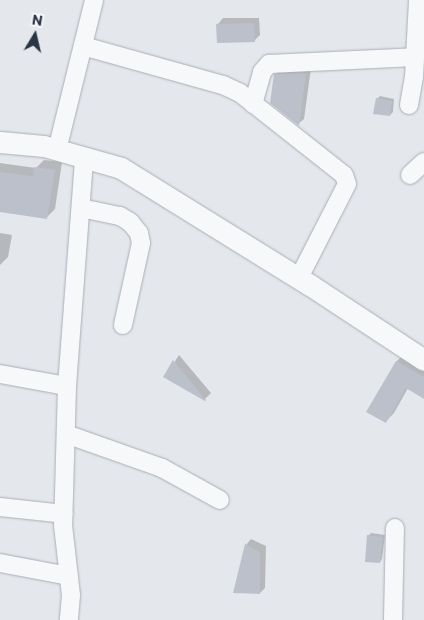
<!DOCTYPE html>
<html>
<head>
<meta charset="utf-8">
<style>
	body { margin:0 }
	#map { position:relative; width:424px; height:620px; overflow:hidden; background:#e4e7ec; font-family:Commissioner,sans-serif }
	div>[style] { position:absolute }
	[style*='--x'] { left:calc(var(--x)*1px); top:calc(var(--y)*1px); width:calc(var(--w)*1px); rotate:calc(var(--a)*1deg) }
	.shadow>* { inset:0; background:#0003 }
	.building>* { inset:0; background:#bbc0ca }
	.roads { filter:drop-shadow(0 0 1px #a9aeb7) drop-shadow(0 0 1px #a9aeb7) }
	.minor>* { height:18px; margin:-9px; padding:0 9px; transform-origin:9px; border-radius:9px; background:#f7f8fa }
	.tertiary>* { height:21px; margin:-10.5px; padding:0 10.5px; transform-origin:10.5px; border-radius:10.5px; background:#f7f8fa }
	span { translate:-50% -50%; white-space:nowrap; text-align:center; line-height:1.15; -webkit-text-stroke:4px #f4f6f9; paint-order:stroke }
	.north { position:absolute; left:10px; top:10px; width:50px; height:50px; -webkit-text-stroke:4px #f4f6f9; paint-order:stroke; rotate:9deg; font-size:14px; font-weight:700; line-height:20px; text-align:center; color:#2b3445 }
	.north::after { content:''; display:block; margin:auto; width:18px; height:22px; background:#2b3445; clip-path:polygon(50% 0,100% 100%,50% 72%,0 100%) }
</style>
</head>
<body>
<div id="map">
	<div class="shadow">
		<div style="clip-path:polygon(223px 18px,259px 18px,260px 35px,254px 41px,218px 24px)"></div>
		<div style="clip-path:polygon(311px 68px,304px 119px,298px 124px,275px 75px,281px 69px)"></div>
		<div style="clip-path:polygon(380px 96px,394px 99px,393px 112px,390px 115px,377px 99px)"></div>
		<div style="clip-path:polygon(44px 160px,62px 162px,55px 209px,47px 217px,0 210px,0 163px,36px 168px)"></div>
		<div style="clip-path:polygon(0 233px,12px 235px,8px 257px,0 265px)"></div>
		<div style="clip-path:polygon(405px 353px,424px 364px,424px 397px,408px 388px,394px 413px,386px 421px,368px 411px,397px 361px)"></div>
		<div style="clip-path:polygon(179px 355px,211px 393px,204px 400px,165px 377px)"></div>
		<div style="clip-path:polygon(371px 533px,385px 535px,382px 559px,380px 562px,368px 536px)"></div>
		<div style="clip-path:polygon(251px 539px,266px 546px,265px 588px,260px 593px,246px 545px)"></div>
	</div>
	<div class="building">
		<div style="clip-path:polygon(254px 23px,255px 42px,217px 43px,216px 24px)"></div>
		<div style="clip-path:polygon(306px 73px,299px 126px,270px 103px,274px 74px)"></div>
		<div style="clip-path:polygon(376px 98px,392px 101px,390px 116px,373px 114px)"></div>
		<div style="clip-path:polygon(34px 167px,55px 170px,47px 219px,0 212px,0 172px,33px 176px)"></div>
		<div style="clip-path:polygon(173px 360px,206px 400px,205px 401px,163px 377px)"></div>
		<div style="clip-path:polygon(396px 361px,424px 377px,424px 399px,406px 388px,386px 423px,366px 412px)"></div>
		<div style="clip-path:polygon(367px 535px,383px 537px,380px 563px,365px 562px)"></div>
		<div style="clip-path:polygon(245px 544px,260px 552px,260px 594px,233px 593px)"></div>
	</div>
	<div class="roads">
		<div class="minor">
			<div style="--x:83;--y:46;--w:145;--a:15.6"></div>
			<div style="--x:223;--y:85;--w:19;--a:25"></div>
			<div style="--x:240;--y:93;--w:132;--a:38.3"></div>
			<div style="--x:344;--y:175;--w:9;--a:72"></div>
			<div style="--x:347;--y:184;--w:106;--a:117.1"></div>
			<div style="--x:253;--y:104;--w:33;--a:-74"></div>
			<div style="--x:262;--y:72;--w:11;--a:-49"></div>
			<div style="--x:269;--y:64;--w:146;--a:-2.7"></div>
			<div style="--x:409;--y:105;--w:28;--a:-80"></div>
			<div style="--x:414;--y:77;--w:77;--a:-87"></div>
			<div style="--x:57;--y:150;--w:154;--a:-76.1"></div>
			<div style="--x:410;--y:175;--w:19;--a:-43"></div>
			<div style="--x:81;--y:208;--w:40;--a:12"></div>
			<div style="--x:120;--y:216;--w:12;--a:31"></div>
			<div style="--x:130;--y:222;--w:14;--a:51"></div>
			<div style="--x:139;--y:233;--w:10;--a:79"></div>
			<div style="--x:141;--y:243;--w:84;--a:102.4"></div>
			<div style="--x:0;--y:374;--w:68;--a:10.2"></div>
			<div style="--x:67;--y:386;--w:139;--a:91.6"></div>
			<div style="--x:63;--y:525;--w:70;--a:83.5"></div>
			<div style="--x:71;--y:595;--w:25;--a:95"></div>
			<div style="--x:67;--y:386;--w:229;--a:-85.7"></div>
			<div style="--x:66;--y:434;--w:102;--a:19.5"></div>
			<div style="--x:162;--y:468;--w:66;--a:28.9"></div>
			<div style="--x:0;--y:507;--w:64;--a:6.2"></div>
			<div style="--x:0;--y:563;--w:70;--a:10.7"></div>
			<div style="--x:393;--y:620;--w:92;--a:-88.8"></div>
		</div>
		<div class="tertiary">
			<div style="--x:0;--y:142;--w:44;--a:5.2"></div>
			<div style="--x:44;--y:146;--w:80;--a:15.9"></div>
			<div style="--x:121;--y:168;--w:222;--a:31.8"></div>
			<div style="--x:310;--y:285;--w:136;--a:33.3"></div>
		</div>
	</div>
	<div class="north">N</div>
</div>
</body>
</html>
